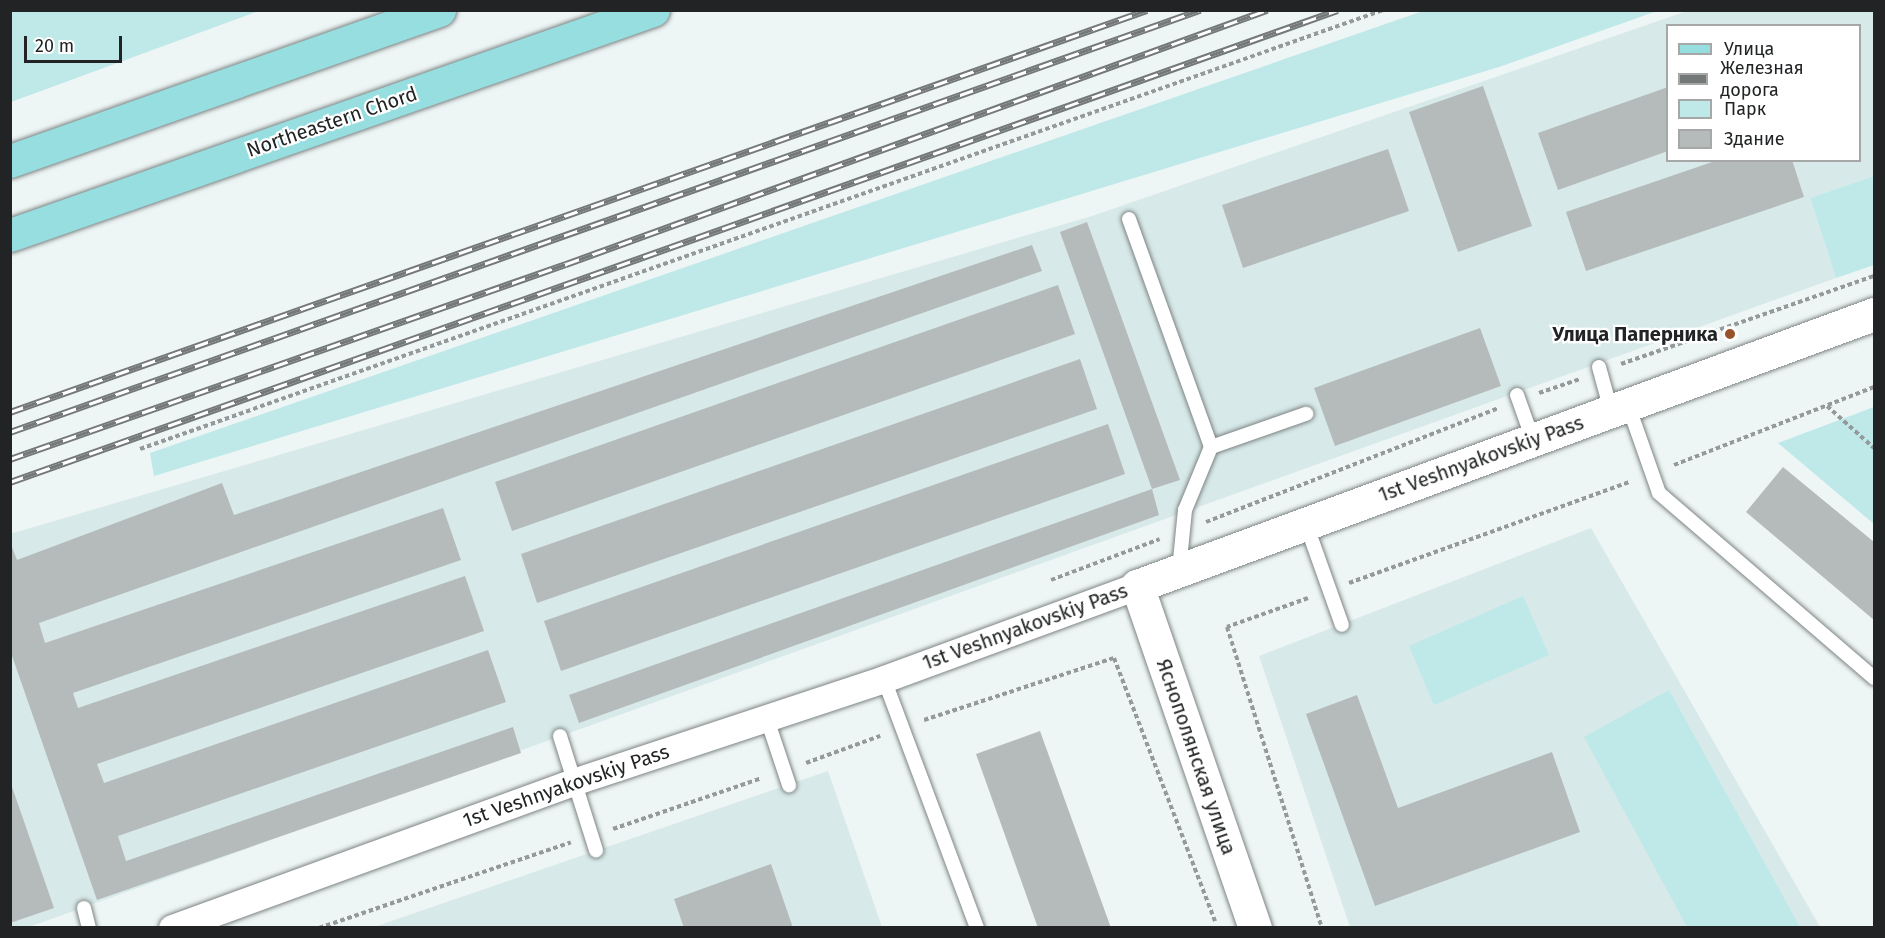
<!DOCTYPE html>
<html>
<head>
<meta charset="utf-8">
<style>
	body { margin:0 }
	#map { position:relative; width:1885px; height:938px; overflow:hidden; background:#eef5f5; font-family:"Fira Sans",sans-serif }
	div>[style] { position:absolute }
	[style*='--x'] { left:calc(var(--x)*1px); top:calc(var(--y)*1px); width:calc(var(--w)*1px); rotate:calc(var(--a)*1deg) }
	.built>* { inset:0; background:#d8e9e9 }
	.green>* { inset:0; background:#bfe8e9 }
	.building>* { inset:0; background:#b5bbbb }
	.path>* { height:4px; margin-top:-2px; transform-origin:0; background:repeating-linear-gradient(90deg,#94999a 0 4.5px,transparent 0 7.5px) }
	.roads { filter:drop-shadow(0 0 2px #7e8484) drop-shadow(0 0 2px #7e8484) }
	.service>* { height:14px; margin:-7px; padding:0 7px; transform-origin:7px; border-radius:7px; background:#fff }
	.minor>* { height:27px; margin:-13.5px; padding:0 13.5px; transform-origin:13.5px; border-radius:13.5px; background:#fff }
	.tertiary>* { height:33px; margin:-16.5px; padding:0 16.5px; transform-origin:16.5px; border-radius:16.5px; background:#fff }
	.primary>* { height:33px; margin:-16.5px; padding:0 16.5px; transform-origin:16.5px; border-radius:16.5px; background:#97dee0 }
	.rail>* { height:7px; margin-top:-3.5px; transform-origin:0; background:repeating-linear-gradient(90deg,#fff 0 14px,#747879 0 28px); box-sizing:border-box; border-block:2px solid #747879 }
	.dots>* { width:16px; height:16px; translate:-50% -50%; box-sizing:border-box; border:3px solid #fff; border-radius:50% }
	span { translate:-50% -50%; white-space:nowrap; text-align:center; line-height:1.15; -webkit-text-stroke:4.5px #fff; paint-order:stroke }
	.street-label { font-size:20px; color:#212324 }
	.poi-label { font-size:20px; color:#212324; font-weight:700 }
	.right { translate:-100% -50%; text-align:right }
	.frame { position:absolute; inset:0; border:12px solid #212324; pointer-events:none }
	.legend { position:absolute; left:1666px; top:24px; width:195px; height:138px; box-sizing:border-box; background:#fff; border:2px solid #a6a7a7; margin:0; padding:8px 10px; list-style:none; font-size:18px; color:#212324 }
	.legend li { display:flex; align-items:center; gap:12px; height:30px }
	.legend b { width:30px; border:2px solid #a6a7a7 }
	.scale { position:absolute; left:24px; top:36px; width:98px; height:27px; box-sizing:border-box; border:3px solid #212324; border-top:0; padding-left:8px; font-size:18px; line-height:21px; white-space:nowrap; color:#212324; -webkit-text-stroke:4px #fff; paint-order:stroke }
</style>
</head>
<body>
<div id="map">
	<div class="built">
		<div style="clip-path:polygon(evenodd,1687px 11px,1874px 11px,1874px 176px,1810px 198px,1836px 278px,29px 927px,10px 927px,10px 534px,1092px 216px,1687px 11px,1668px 26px,1860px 26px,1860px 160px,1668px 160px,1668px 26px)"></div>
		<div style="clip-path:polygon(1591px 528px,1820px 927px,1350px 927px,1259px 656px)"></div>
		<div style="clip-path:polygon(828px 771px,882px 927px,371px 928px)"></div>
	</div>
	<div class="green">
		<div style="clip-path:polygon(11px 10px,259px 10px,259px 11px,11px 102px)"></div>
		<div style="clip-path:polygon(1423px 11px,1657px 11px,1499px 67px,154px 476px,150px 453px)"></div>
		<div style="clip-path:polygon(1874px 176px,1874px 265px,1836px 278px,1810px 198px)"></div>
		<div style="clip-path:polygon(1874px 407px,1874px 524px,1778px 443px)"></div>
		<div style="clip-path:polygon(1523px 596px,1549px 655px,1434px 705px,1409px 646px)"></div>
		<div style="clip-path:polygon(1669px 690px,1800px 927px,1687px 927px,1584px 737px)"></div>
	</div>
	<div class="building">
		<div style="clip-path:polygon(1483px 86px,1532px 226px,1458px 252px,1409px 112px)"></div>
		<div style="clip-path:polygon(1668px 87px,1668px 151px,1558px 190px,1538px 133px)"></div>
		<div style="clip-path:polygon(1388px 149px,1409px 211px,1243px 268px,1222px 205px)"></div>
		<div style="clip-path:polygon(1718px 160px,1792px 160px,1804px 197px,1586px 271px,1566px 212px)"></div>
		<div style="clip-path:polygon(1087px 222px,1180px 480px,1152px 489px,1159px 515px,579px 723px,569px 695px,1152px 489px,1060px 232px)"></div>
		<div style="clip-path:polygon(1032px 245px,1042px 271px,39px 623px,45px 643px,443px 508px,461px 560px,73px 693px,78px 708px,465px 576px,484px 631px,97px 764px,104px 783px,488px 650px,506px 702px,118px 836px,126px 861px,513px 727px,521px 753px,97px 900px,10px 650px,10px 542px,17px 560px,222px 483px,234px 515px)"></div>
		<div style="clip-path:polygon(1058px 285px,1075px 334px,512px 531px,495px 482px)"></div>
		<div style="clip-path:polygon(1480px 328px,1501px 386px,1335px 446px,1314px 388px)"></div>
		<div style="clip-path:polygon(1080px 359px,1097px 409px,537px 603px,521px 554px)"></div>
		<div style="clip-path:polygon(1108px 424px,1125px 474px,561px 671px,544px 621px)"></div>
		<div style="clip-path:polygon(1783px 467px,1874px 542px,1874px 620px,1746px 512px)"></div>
		<div style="clip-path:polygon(1357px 695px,1398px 808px,1552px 752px,1580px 832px,1375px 906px,1306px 714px)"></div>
		<div style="clip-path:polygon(1040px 731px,1111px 928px,1038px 928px,976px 754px)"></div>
		<div style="clip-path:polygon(10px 781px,54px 908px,10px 923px)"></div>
		<div style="clip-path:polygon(771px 864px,793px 928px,684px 928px,674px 899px)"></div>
	</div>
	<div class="path">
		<div style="--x:1621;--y:364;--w:268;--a:-19.2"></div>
		<div style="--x:1539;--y:393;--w:43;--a:-18.9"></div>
		<div style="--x:1827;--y:406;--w:63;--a:41.8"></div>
		<div style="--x:140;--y:449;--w:1318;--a:-19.45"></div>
		<div style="--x:1674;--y:465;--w:215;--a:-21.3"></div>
		<div style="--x:1206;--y:522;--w:313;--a:-21.3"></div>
		<div style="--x:1051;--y:580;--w:116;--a:-20.6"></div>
		<div style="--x:1349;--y:583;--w:299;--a:-19.8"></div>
		<div style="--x:1308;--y:598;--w:86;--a:160.3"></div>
		<div style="--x:1227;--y:627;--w:316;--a:72.5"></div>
		<div style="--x:924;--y:720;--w:200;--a:-18.1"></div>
		<div style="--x:1114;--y:658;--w:282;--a:69"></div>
		<div style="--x:806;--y:763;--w:79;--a:-20"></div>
		<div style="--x:613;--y:829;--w:157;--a:-18.9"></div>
		<div style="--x:319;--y:928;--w:266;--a:-18.8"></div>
	</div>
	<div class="roads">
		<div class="service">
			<div style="--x:1129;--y:219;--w:242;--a:70.2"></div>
			<div style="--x:1211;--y:447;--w:68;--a:112.4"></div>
			<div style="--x:1185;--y:510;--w:60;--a:95.7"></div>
			<div style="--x:1599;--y:367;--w:46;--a:74.7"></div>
			<div style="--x:1517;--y:395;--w:48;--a:70.4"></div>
			<div style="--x:1628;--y:405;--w:93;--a:70.6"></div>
			<div style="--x:1659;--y:493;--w:284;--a:40.7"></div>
			<div style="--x:1211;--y:447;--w:101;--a:-19.2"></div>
			<div style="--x:1306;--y:524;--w:107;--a:70.4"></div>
			<div style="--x:884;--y:679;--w:266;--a:69.5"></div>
			<div style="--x:767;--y:719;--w:70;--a:71.6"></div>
			<div style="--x:560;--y:736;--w:120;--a:72.5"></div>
			<div style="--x:84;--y:908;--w:21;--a:76"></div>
		</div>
		<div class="minor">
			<div style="--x:172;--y:928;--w:430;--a:-20"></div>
			<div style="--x:576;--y:781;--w:324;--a:-18.3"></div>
			<div style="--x:884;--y:679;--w:270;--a:-20.2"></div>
		</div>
		<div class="tertiary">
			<div style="--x:1255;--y:928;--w:362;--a:-109"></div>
			<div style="--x:1137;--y:586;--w:786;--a:-20.26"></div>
		</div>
		<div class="primary">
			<div style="--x:10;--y:161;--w:455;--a:-19.4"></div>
			<div style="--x:10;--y:235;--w:681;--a:-19.29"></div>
		</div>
	</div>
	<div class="rail">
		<div style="--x:10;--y:412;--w:1206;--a:-19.47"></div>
		<div style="--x:10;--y:432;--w:1263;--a:-19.53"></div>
		<div style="--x:10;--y:459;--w:589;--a:-19.33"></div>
		<div style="--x:566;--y:264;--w:746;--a:-19.92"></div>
		<div style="--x:10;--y:482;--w:1409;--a:-19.57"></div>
	</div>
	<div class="dots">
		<div style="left:1730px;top:334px;background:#99532b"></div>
	</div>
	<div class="street-label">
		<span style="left:332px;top:122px;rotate:-19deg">Northeastern Chord</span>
		<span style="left:1481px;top:459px;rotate:-20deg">1st Veshnyakovskiy Pass</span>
		<span style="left:1025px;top:627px;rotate:-20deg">1st Veshnyakovskiy Pass</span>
		<span style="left:1196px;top:757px;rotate:71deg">Яснополянская улица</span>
		<span style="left:566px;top:786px;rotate:-19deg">1st Veshnyakovskiy Pass</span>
	</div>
	<div class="poi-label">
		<span class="right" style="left:1718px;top:334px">Улица Паперника</span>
	</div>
	<div class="frame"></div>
	<ul class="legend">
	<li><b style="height:8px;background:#97dee0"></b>Улица</li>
	<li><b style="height:8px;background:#747879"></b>Железная дорога</li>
	<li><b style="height:16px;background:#bfe8e9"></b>Парк</li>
	<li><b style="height:16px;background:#b5bbbb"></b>Здание</li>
	</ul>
	<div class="scale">20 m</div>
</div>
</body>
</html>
